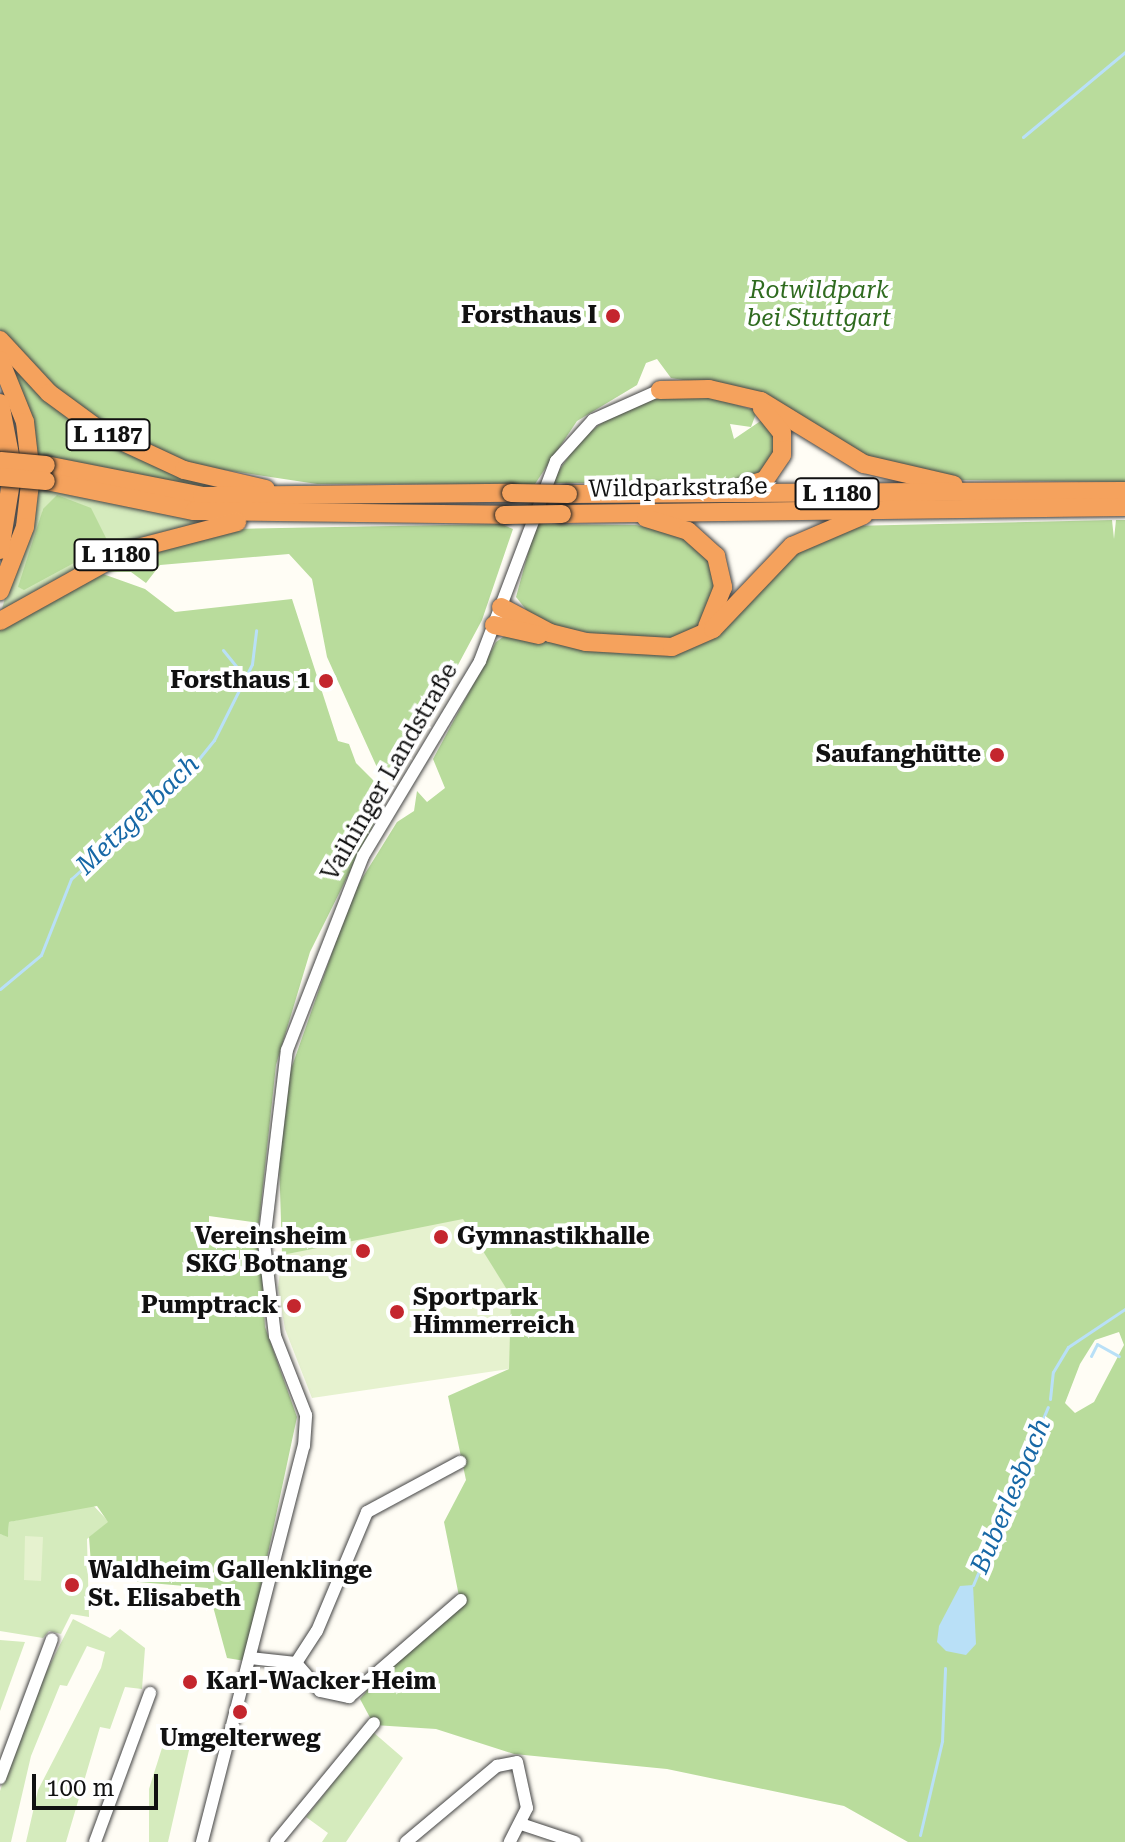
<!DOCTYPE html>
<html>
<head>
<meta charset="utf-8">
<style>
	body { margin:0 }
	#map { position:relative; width:1125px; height:1842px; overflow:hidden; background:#fffdf5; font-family:"Roboto Serif",serif }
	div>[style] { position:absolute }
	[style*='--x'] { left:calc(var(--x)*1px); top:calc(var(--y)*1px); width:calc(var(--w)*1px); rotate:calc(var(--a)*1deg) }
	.green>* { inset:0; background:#d5ebbd }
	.forest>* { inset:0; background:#b9dc9c }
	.pitch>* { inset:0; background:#e6f2cf }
	.water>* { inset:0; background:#b9e0f7 }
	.stream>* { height:3px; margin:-1.5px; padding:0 1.5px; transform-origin:1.5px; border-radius:1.5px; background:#b9e0f7 }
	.roads { filter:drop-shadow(0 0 2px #444) drop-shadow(0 0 2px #444) }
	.minor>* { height:12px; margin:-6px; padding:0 6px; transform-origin:6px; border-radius:6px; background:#fff }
	.highway>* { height:18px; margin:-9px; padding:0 9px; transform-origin:9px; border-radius:9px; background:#f5a25d }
	.bridges { filter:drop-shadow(0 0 2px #222) drop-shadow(0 0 2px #222) }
	.highway-bridge>* { height:18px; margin:-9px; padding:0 9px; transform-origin:9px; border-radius:9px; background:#f5a25d }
	.dots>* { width:22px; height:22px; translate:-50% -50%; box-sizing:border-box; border:4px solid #fff; border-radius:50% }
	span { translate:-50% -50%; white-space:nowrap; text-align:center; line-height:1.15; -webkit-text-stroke:8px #fff; paint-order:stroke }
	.shield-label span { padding:2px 6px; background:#fff; border:2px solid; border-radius:6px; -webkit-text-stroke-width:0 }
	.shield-label { font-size:22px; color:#111; font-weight:700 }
	.park-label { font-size:24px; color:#2f6b1f; font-style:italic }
	.poi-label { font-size:24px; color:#111; font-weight:700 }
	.right { translate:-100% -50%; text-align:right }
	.left { translate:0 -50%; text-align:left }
	.street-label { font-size:24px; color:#111 }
	.water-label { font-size:26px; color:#1768a6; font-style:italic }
	.scale { position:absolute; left:32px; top:1774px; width:126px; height:36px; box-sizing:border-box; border:4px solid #111; border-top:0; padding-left:10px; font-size:24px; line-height:28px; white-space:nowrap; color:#111; -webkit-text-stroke:6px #fff; paint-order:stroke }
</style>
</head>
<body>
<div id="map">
	<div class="green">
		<div style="clip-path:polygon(evenodd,36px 487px,215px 520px,0 616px,36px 487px,43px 509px,108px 544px,19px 588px,33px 557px,43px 509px)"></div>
		<div style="clip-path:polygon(91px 1503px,109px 1522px,87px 1539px,89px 1617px,71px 1614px,61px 1634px,49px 1631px,43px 1638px,0 1631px,0 1534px,8px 1536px,9px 1522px)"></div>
		<div style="clip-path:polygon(73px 1619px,110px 1638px,120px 1629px,145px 1648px,142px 1689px,125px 1687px,110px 1729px,100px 1727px,66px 1842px,26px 1842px,38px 1790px,101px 1668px,105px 1652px,87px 1646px,67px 1686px,60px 1685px,31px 1756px,11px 1842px,0 1842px,0 1791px,27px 1710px)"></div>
		<div style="clip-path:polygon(0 1640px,25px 1642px,0 1711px)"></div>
		<div style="clip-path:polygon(168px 1729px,192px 1737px,168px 1842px,149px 1842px,149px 1789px)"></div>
		<div style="clip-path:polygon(373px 1732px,403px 1758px,346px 1842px,322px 1842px,328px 1833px,306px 1817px)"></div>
	</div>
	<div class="forest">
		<div style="clip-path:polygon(0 0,1125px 0,1125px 482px,963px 480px,878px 462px,752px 391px,671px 378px,657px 359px,646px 363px,637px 385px,577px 421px,535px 484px,317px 484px,191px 465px,120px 434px,55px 388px,0 330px)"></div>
		<div style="clip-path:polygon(4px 353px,40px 393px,241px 489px,206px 489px,35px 456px,25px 400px)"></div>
		<div style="clip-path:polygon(708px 396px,757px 411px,751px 427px,730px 424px,734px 439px,762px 420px,776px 431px,771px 470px,735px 483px,550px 483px,581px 439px,612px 415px,657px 398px)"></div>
		<div style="clip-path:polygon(57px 495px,91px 508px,109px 544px,24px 590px,18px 587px,43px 509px)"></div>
		<div style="clip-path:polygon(evenodd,1112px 520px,1114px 539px,1116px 520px,1125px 520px,1125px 1842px,908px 1842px,844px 1806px,667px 1769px,514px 1754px,436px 1729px,374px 1725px,360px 1699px,404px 1647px,461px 1606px,444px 1522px,466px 1480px,448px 1396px,509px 1369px,282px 1255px,279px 1156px,290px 1072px,353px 893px,397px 822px,414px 811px,417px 791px,427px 802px,445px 788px,433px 759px,496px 642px,506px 635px,625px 654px,673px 654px,722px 630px,787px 558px,849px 526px,1112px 520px,1119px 1332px,1124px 1345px,1094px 1402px,1075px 1413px,1065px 1403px,1080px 1364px,1095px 1340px,1119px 1332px)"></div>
		<div style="clip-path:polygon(501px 524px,513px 529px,482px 620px,396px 781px,380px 774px,327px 657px,312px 579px,289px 554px,160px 565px,146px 583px,131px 572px,108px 572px,128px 558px,231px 529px)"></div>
		<div style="clip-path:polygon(536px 524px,636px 525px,689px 536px,718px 573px,711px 615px,683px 639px,632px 642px,536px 622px,516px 597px)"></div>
		<div style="clip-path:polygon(103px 574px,145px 589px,175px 612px,292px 599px,338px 741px,349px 744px,356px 763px,388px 795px,310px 952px,276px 1065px,259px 1223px,209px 1216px,209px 1241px,260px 1239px,265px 1327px,297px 1417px,245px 1661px,227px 1658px,208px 1588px,92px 1578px,89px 1537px,108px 1522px,97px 1506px,9px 1522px,8px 1537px,0 1534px,0 629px)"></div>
	</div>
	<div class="pitch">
		<div style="clip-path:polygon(463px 1219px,511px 1296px,509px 1369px,312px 1398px,285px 1329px,278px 1288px,282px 1255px)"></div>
		<div style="clip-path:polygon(25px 1536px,43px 1537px,41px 1581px,24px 1580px)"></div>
	</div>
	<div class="water">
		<div style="clip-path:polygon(973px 1585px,976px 1644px,966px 1655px,946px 1651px,937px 1642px,939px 1626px,960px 1586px)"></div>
	</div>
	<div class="stream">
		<div style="--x:1023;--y:137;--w:133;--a:-39.8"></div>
		<div style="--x:223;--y:650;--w:36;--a:51"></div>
		<div style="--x:0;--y:989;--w:53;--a:-39.7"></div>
		<div style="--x:41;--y:955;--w:82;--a:-68.5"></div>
		<div style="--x:71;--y:879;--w:146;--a:-41.7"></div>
		<div style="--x:180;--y:782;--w:54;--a:-51"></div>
		<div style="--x:214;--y:740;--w:85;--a:-63.4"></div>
		<div style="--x:252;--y:664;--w:34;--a:-83"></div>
		<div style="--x:1091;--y:1356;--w:13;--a:-63"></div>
		<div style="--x:1097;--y:1344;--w:25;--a:29"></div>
		<div style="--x:1050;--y:1399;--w:27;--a:-84"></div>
		<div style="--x:1053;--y:1372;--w:29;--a:-59"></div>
		<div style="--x:1068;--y:1347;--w:69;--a:-33.7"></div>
		<div style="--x:973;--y:1585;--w:193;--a:-67.2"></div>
		<div style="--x:920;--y:1835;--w:97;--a:-76.8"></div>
		<div style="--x:942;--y:1741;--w:73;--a:-87.6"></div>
	</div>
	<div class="roads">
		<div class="minor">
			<div style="--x:250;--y:1658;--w:46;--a:6.2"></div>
			<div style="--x:296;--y:1663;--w:38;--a:-57"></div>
			<div style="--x:317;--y:1631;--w:129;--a:-67.2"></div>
			<div style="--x:367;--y:1512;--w:106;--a:-28.3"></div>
			<div style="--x:296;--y:1663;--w:37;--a:49"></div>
			<div style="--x:320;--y:1691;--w:30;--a:12"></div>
			<div style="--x:349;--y:1697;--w:148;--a:-40.9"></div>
			<div style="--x:0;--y:1778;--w:148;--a:-69.5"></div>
			<div style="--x:521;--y:1824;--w:57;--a:18.4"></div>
			<div style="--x:95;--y:1842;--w:159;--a:-69.7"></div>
			<div style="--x:202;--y:1842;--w:409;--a:-75.6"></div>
			<div style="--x:304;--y:1446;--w:31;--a:-86"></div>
			<div style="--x:306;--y:1415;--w:85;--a:-111.4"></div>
			<div style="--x:275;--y:1336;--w:95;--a:-96.7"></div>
			<div style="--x:264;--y:1242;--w:193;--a:-83.2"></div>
			<div style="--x:287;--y:1050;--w:208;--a:-68.6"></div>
			<div style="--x:363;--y:856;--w:227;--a:-59"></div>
			<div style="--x:480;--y:661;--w:214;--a:-69.2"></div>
			<div style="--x:556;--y:461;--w:55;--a:-47.9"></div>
			<div style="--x:593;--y:420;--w:73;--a:-24.1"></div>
			<div style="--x:276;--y:1842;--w:154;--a:-50.5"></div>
			<div style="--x:406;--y:1842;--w:119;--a:-39.9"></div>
			<div style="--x:497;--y:1766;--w:20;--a:-11"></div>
			<div style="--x:517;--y:1762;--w:47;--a:77.7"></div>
			<div style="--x:527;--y:1808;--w:38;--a:117"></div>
		</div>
		<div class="highway">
			<div style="--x:0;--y:340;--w:72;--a:47.2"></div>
			<div style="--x:49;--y:393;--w:66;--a:36.3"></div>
			<div style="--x:102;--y:432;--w:90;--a:24.9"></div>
			<div style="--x:184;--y:470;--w:84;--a:13"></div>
			<div style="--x:0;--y:360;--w:67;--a:68"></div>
			<div style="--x:25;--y:422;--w:53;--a:83.5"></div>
			<div style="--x:31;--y:475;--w:52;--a:96.6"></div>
			<div style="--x:25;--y:527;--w:69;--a:111.3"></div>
			<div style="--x:660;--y:390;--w:49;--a:-1.2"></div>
			<div style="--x:709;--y:389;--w:53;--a:13"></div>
			<div style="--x:761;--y:401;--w:121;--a:31.5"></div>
			<div style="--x:864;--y:464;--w:92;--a:13.1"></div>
			<div style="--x:0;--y:403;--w:68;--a:79"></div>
			<div style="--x:13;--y:470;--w:81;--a:99.2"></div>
			<div style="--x:46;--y:465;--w:159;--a:11.2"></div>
			<div style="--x:202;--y:496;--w:309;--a:-0.6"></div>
			<div style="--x:46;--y:481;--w:151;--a:11.5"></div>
			<div style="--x:194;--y:511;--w:310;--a:0.7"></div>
			<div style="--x:742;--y:487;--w:24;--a:-17"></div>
			<div style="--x:765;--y:480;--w:30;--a:-56"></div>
			<div style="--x:782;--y:455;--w:22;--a:-90"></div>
			<div style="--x:782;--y:433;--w:32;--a:-129"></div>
			<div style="--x:568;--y:494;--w:557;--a:-0.31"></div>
			<div style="--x:562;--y:514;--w:563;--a:-0.71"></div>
			<div style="--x:646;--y:518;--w:44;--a:17.2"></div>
			<div style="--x:688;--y:531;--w:38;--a:42"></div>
			<div style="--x:716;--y:556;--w:32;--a:77"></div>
			<div style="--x:723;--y:587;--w:43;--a:111.8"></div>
			<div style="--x:501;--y:607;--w:55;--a:28"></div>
			<div style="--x:550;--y:633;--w:37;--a:14"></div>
			<div style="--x:586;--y:642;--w:86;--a:3.3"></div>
			<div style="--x:672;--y:647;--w:45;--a:-23.7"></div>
			<div style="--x:713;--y:629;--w:115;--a:-46.4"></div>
			<div style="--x:792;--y:546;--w:78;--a:-23.3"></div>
			<div style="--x:0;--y:621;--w:144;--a:-29.1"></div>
			<div style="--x:126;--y:551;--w:115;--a:-14.6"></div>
			<div style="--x:494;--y:625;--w:46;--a:12.5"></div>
		</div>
	</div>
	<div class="bridges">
		<div class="highway-bridge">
			<div style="--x:1;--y:461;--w:45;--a:5.1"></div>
			<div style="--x:1;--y:477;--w:45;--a:5.1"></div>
			<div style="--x:511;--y:493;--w:57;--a:1"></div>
			<div style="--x:504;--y:515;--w:58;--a:-1"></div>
		</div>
	</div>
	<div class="dots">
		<div style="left:613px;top:316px;background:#c4262e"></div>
		<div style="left:326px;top:681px;background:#c4262e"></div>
		<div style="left:997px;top:755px;background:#c4262e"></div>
		<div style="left:441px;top:1237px;background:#c4262e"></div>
		<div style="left:363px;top:1251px;background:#c4262e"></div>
		<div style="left:294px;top:1306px;background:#c4262e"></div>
		<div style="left:397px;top:1312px;background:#c4262e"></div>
		<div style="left:72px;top:1585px;background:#c4262e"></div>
		<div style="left:190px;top:1682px;background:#c4262e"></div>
		<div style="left:240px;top:1712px;background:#c4262e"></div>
	</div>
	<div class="shield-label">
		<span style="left:108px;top:435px">L 1187</span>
		<span style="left:837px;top:494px">L 1180</span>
		<span style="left:116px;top:555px">L 1180</span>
	</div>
	<div class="park-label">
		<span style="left:819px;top:305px">Rotwildpark<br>bei Stuttgart</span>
	</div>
	<div class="poi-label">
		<span class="right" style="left:597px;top:316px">Forsthaus I</span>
		<span class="right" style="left:310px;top:681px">Forsthaus 1</span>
		<span class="right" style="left:981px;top:755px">Saufanghütte</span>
		<span class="right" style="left:347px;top:1251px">Vereinsheim<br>SKG Botnang</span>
		<span class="left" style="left:457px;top:1237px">Gymnastikhalle</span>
		<span class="left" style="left:413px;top:1312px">Sportpark<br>Himmerreich</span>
		<span class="right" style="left:278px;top:1306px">Pumptrack</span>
		<span class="left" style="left:88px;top:1585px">Waldheim Gallenklinge<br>St. Elisabeth</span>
		<span class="left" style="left:206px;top:1682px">Karl-Wacker-Heim</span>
		<span style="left:240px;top:1739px">Umgelterweg</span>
	</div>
	<div class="street-label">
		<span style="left:678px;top:488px;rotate:-1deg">Wildparkstraße</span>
		<span style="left:390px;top:772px;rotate:-60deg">Vaihinger Landstraße</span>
	</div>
	<div class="water-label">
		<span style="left:138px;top:815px;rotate:-44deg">Metzgerbach</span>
		<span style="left:1011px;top:1496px;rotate:-67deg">Buberlesbach</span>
	</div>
	<div class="scale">100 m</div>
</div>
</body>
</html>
